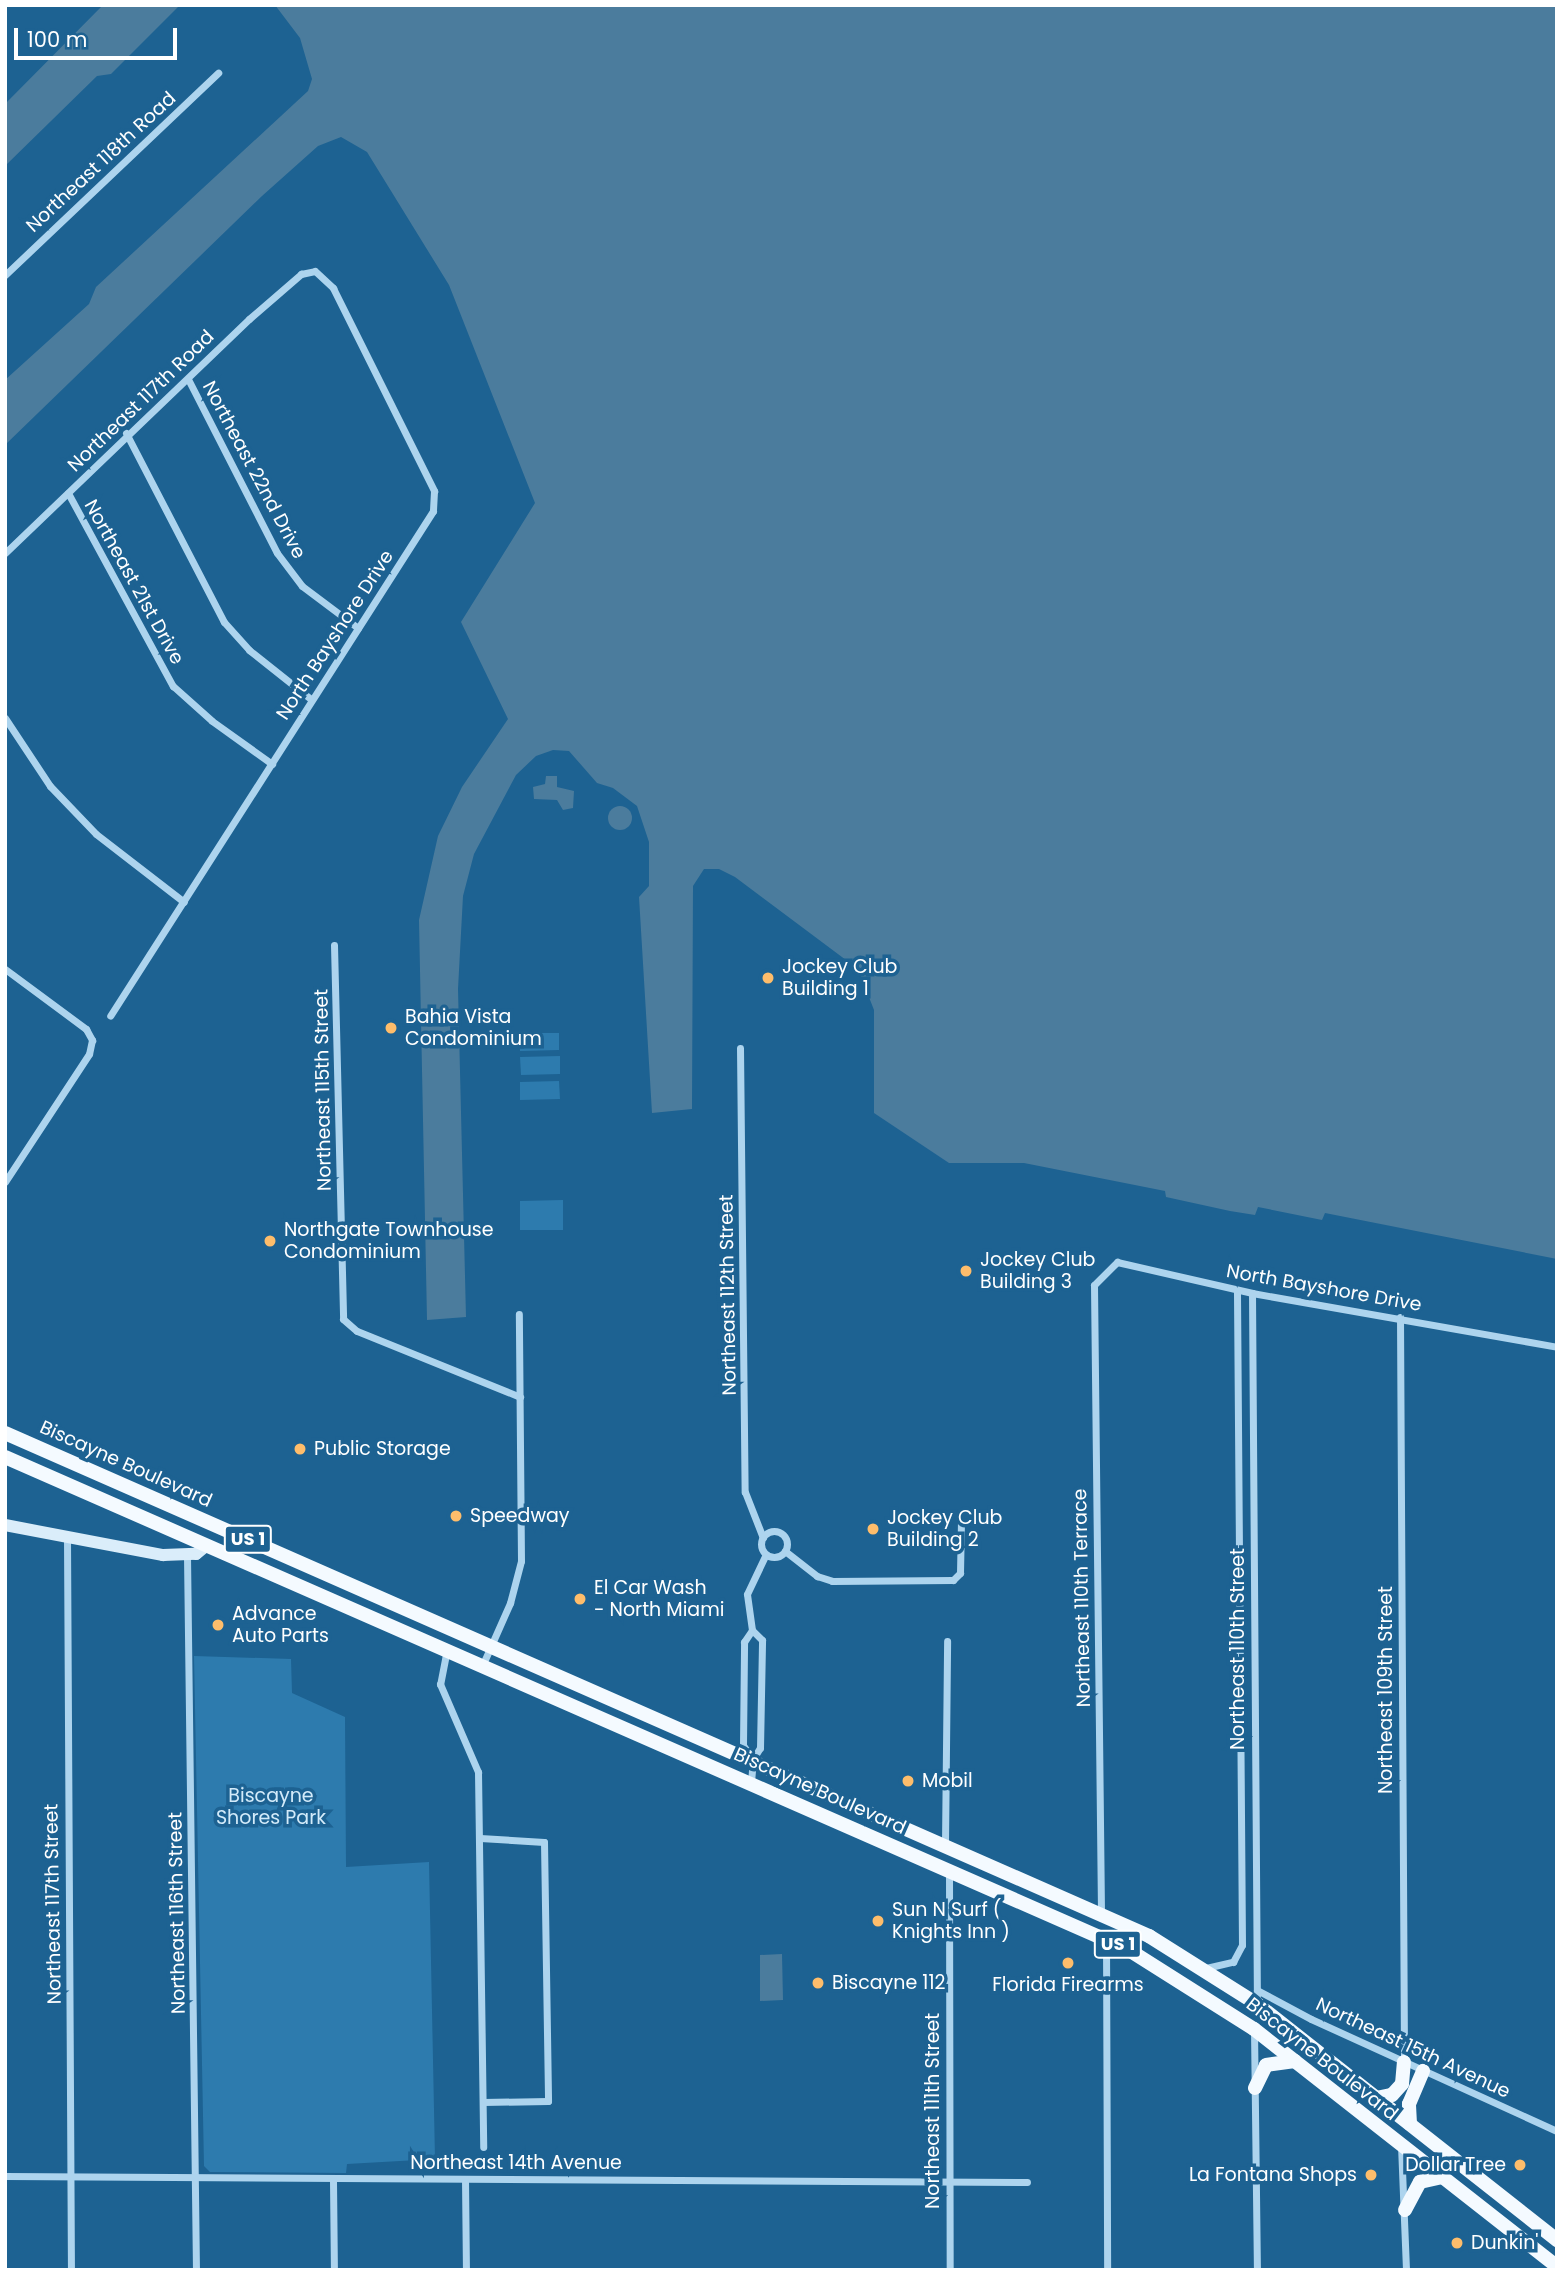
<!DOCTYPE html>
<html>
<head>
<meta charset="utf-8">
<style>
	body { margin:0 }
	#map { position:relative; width:1562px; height:2275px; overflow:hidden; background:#1d6292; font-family:Poppins,sans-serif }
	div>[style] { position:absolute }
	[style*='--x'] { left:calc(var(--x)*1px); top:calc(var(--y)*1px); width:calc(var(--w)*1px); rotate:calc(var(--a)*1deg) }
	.green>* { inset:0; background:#2d7bae }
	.water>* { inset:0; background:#4b7c9d }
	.round { border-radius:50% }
	.street>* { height:7px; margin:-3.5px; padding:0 3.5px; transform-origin:3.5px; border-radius:3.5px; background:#add4ee }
	.street>.ring { margin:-3.5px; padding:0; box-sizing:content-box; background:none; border:7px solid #add4ee; border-radius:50% }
	.secondary>* { height:12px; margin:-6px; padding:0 6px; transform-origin:6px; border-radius:6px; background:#daedfa }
	.primary>* { height:14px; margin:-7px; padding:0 7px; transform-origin:7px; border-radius:7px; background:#f4faff }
	.dots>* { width:19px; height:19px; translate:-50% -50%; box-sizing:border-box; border:4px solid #1d6292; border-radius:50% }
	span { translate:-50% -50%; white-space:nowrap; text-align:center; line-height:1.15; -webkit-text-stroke:7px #1d6292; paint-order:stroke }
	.shield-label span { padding:2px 5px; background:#1d6292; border:2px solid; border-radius:5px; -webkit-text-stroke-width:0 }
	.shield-label { font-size:18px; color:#fff; font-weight:700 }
	.street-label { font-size:19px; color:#fff }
	.poi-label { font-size:19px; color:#fff }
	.left { translate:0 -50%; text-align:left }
	.right { translate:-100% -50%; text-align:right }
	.park-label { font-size:19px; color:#d3ebfa }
	.frame { position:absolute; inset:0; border:7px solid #fff; pointer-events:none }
	.scale { position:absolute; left:14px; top:28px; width:163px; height:32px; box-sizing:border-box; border:4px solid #fff; border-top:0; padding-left:9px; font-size:21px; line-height:24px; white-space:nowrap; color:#fff; -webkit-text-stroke:5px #1d6292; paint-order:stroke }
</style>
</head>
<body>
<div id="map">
	<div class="green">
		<div style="clip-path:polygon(520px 1033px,559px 1033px,559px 1050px,520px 1051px)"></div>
		<div style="clip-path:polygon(560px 1056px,560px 1074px,521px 1075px,520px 1057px)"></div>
		<div style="clip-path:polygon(559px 1081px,560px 1099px,520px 1100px,520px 1082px)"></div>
		<div style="clip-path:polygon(563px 1200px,563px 1230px,520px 1230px,520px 1201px)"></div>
		<div style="clip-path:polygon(194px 1656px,291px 1659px,292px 1693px,345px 1717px,346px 1867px,429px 1862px,435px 2159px,347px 2164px,346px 2173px,210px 2172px,204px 2166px)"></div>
	</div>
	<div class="water">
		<div style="clip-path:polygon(103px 5px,180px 5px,111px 74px,97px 76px,5px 166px,5px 104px)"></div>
		<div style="clip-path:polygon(275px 5px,1557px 5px,1557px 1259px,1325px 1213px,1322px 1220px,1258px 1207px,1255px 1215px,1230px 1211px,1166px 1197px,1165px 1191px,1024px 1163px,949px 1163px,874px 1113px,874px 1010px,858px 969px,735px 877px,719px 869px,704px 869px,693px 886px,692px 1109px,652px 1113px,639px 897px,649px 886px,649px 842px,637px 806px,613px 788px,597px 783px,569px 751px,553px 750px,536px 756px,516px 775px,474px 854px,463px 896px,458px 989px,466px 1317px,427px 1320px,419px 920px,438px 836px,462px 787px,508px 719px,461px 622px,535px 503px,449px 285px,367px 152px,341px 137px,318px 146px,262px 196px,5px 445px,5px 380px,89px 304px,96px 287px,308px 91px,312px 79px,300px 38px)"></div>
		<div style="clip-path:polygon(546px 776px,557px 776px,557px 787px,574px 791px,573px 808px,563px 810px,557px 800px,534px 799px,533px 787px,545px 784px)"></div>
		<div class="round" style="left:608px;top:806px;width:24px;height:24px"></div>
		<div style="clip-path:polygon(782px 1954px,783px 2000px,760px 2001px,760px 1955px)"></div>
	</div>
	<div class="street">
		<div style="--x:5;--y:275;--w:294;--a:-43.5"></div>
		<div style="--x:188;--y:379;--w:195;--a:62.9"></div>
		<div style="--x:277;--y:553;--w:41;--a:52.9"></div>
		<div style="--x:302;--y:586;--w:70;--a:36.9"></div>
		<div style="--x:126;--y:433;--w:213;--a:62.6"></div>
		<div style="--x:224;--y:622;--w:38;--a:48"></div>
		<div style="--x:249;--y:650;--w:80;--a:38.4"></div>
		<div style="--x:68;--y:493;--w:220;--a:61.5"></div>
		<div style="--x:173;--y:686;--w:52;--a:41.9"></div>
		<div style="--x:212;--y:721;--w:74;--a:35.6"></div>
		<div style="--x:5;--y:553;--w:338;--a:-43.8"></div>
		<div style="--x:249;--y:319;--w:69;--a:-40.9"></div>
		<div style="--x:301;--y:274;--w:14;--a:-12"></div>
		<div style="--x:315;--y:271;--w:25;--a:43"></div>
		<div style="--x:333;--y:288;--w:227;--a:63.5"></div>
		<div style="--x:434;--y:491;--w:20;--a:93"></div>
		<div style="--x:433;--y:511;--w:599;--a:122.6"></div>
		<div style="--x:5;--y:718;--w:82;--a:56.5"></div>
		<div style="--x:50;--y:786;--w:66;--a:46.2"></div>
		<div style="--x:96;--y:834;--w:111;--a:37.7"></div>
		<div style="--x:334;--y:945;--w:374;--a:88.6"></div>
		<div style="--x:343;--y:1319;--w:18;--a:41"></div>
		<div style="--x:357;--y:1331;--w:176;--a:22"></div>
		<div style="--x:5;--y:969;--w:101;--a:36.5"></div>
		<div style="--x:86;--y:1029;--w:13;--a:61"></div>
		<div style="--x:92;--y:1040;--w:14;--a:102"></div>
		<div style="--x:89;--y:1054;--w:153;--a:123.3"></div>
		<div style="--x:740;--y:1048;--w:444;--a:89.4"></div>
		<div style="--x:745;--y:1492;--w:49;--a:68.6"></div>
		<div style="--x:1252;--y:1293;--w:711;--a:89.6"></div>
		<div style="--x:1400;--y:1317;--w:745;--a:89.69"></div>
		<div class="ring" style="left:761px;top:1531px;width:19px;height:19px"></div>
		<div style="--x:67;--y:1538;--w:732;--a:89.69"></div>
		<div style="--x:785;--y:1551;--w:41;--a:38"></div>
		<div style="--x:817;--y:1576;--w:16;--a:18"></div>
		<div style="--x:832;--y:1581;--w:121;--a:-0.5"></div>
		<div style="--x:953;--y:1580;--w:10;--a:-45"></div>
		<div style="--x:960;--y:1573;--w:52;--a:-88.9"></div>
		<div style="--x:187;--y:1555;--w:715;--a:89.28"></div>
		<div style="--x:447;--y:1649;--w:36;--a:101"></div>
		<div style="--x:440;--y:1684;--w:96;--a:66.6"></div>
		<div style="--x:478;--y:1772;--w:375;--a:89.2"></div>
		<div style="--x:483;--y:1664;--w:67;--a:-66.1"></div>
		<div style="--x:510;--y:1603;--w:43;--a:-75.3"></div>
		<div style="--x:521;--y:1561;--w:247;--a:-90.5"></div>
		<div style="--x:753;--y:1759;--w:17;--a:-126"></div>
		<div style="--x:743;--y:1745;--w:103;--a:-89.4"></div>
		<div style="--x:744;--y:1642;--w:14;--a:-56"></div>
		<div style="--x:752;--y:1630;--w:36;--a:-98"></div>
		<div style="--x:747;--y:1594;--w:44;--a:-64.6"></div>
		<div style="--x:751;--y:1782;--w:23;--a:-85"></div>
		<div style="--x:753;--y:1759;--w:13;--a:-58"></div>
		<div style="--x:760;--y:1748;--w:108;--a:-88.9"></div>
		<div style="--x:762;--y:1640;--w:14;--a:-135"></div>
		<div style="--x:480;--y:1838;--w:64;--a:3.6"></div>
		<div style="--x:544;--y:1842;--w:259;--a:89.1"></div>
		<div style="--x:548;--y:2101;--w:65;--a:179.1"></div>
		<div style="--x:945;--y:1844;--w:203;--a:-89.4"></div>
		<div style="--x:949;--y:1871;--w:399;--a:89.9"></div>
		<div style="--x:1101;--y:1912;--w:627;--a:-90.64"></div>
		<div style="--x:1094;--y:1285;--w:33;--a:-45"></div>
		<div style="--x:1117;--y:1262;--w:139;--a:12.9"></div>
		<div style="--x:1252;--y:1293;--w:310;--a:10"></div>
		<div style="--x:1106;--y:1938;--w:332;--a:89.8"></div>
		<div style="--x:1206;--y:1968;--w:28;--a:-13"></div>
		<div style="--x:1233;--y:1962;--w:19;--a:-62"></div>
		<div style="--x:1242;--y:1945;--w:655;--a:-90.44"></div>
		<div style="--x:1257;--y:1990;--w:61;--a:28.2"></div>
		<div style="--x:1311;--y:2019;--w:270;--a:24.5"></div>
		<div style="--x:1254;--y:2029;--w:241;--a:89.3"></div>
		<div style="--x:1401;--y:2145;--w:125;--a:87.7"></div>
		<div style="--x:5;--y:2176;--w:1022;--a:0.34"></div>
		<div style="--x:465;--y:2179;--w:91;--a:89.4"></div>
		<div style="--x:333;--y:2181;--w:89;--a:89.4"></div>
	</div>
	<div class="secondary">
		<div style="--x:5;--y:1525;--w:161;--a:10.8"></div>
		<div style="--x:163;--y:1555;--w:33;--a:-2"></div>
		<div style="--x:196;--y:1554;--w:14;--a:-39"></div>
	</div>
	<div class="primary">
		<div style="--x:5;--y:1433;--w:1250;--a:23.73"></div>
		<div style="--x:1149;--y:1936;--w:128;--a:32.2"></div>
		<div style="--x:1257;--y:2004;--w:382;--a:38.2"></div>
		<div style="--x:5;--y:1457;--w:1227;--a:23.68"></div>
		<div style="--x:1129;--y:1950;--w:148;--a:32.3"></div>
		<div style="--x:1254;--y:2029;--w:385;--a:38.1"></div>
		<div style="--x:1255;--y:2088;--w:25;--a:-64"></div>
		<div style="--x:1266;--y:2065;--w:29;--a:-8"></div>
		<div style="--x:1376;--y:2098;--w:16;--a:-11"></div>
		<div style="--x:1392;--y:2095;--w:15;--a:-48"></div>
		<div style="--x:1402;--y:2084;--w:22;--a:-85"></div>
		<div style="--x:1410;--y:2124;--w:20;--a:-93"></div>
		<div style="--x:1409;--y:2104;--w:36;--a:-67"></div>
		<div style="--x:1405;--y:2210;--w:32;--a:-62"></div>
		<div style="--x:1420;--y:2182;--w:23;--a:-13"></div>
	</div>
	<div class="dots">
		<div style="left:768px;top:978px;background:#febd6b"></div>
		<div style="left:391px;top:1028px;background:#febd6b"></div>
		<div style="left:270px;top:1241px;background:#febd6b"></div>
		<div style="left:966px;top:1271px;background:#febd6b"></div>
		<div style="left:300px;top:1449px;background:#febd6b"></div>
		<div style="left:456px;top:1516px;background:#febd6b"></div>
		<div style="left:873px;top:1529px;background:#febd6b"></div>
		<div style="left:580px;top:1599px;background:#febd6b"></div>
		<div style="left:218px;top:1625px;background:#febd6b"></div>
		<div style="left:908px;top:1781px;background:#febd6b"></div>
		<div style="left:878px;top:1921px;background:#febd6b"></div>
		<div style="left:1068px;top:1963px;background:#febd6b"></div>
		<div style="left:818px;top:1983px;background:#febd6b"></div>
		<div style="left:1520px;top:2165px;background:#febd6b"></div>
		<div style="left:1371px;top:2175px;background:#febd6b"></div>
		<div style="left:1457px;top:2243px;background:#febd6b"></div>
	</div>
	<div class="shield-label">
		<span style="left:248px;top:1539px">US 1</span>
		<span style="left:1118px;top:1944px">US 1</span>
	</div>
	<div class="street-label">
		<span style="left:101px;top:162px;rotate:-43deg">Northeast 118th Road</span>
		<span style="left:141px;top:401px;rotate:-44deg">Northeast 117th Road</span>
		<span style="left:254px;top:470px;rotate:62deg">Northeast 22nd Drive</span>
		<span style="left:134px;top:582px;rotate:61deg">Northeast 21st Drive</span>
		<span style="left:335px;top:635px;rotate:-57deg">North Bayshore Drive</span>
		<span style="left:323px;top:1090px;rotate:-91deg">Northeast 115th Street</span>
		<span style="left:1324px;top:1288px;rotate:10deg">North Bayshore Drive</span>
		<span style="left:728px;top:1295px;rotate:-91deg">Northeast 112th Street</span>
		<span style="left:126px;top:1464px;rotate:24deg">Biscayne Boulevard</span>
		<span style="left:1082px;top:1598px;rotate:-91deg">Northeast 110th Terrace</span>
		<span style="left:1238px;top:1649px;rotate:-90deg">Northeast 110th Street</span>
		<span style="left:1386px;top:1690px;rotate:-90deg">Northeast 109th Street</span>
		<span style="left:820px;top:1791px;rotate:24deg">Biscayne Boulevard</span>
		<span style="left:53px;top:1904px;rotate:-91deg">Northeast 117th Street</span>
		<span style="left:177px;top:1913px;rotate:-91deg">Northeast 116th Street</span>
		<span style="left:1413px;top:2048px;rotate:25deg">Northeast 15th Avenue</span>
		<span style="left:1322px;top:2059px;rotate:38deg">Biscayne Boulevard</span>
		<span style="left:933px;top:2111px;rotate:-90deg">Northeast 111th Street</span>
		<span style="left:516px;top:2163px">Northeast 14th Avenue</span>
	</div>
	<div class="poi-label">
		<span class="left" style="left:782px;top:978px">Jockey Club<br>Building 1</span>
		<span class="left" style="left:405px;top:1028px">Bahia Vista<br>Condominium</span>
		<span class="left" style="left:284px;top:1241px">Northgate Townhouse<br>Condominium</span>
		<span class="left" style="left:980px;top:1271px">Jockey Club<br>Building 3</span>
		<span class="left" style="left:314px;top:1449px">Public Storage</span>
		<span class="left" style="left:470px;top:1516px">Speedway</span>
		<span class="left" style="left:887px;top:1529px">Jockey Club<br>Building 2</span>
		<span class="left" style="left:594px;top:1599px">El Car Wash<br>- North Miami</span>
		<span class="left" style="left:232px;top:1625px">Advance<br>Auto Parts</span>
		<span class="left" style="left:922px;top:1781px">Mobil</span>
		<span class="left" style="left:892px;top:1921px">Sun N Surf (<br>Knights Inn )</span>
		<span class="left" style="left:832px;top:1983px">Biscayne 112</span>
		<span style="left:1068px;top:1985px">Florida Firearms</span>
		<span class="right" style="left:1506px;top:2165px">Dollar Tree</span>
		<span class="right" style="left:1357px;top:2175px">La Fontana Shops</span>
		<span class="left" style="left:1471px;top:2243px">Dunkin'</span>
	</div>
	<div class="park-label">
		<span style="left:271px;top:1807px">Biscayne<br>Shores Park</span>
	</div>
	<div class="frame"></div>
	<div class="scale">100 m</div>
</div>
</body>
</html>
